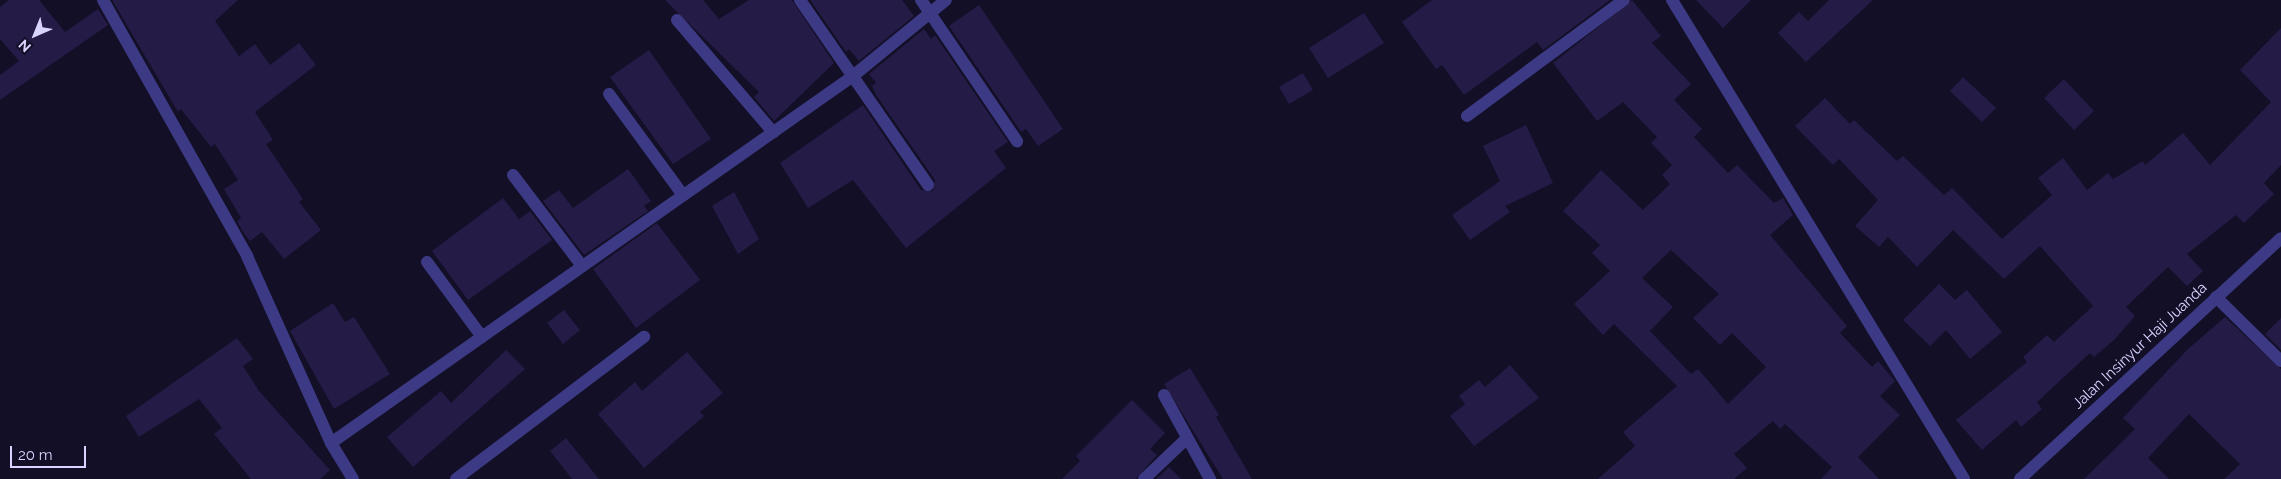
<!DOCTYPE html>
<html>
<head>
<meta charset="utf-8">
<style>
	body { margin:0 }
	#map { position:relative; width:2281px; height:479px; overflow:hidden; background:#130f26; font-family:Raleway,sans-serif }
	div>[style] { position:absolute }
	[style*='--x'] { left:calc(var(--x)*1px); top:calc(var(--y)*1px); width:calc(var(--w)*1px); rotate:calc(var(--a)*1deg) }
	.building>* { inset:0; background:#241b47 }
	.minor>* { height:12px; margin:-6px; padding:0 6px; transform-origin:6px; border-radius:6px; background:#3d3a85 }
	span { translate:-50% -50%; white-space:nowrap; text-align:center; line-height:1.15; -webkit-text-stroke:4px #130f26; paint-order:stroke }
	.street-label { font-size:15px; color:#d9d4ff }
	.north { position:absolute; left:10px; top:10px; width:50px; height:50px; -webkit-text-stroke:4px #130f26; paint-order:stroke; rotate:224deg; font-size:14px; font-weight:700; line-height:20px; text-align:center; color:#d9d4ff }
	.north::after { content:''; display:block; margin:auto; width:18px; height:22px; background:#d9d4ff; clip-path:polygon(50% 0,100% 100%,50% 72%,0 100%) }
	.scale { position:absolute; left:10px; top:446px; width:76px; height:22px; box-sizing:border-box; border:2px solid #d9d4ff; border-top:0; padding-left:6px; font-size:15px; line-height:18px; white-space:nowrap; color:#d9d4ff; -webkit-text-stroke:4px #130f26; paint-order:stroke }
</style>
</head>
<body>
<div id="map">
	<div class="building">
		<div style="clip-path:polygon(9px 0,39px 0,65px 32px,98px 9px,108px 25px,0 100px,0 75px,19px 61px,0 39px,0 7px)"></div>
		<div style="clip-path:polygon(112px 0,238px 0,215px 21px,239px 56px,255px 44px,270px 65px,299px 43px,316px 65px,255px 112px,273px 140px,266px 144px,303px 199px,299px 202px,321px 230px,284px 259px,262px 232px,250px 241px,243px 232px,237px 221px,241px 218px,224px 189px,238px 180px,215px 144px,211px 147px,181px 109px,178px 112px)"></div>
		<div style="clip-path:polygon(665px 0,703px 0,719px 19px,749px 0,792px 0,834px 63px,774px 121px,754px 97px,759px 92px)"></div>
		<div style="clip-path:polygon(810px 0,902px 0,914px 16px,859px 61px,849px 49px,846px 52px)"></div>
		<div style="clip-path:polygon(1432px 0,1610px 0,1543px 50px,1537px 42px,1464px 95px,1442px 65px,1436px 69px,1402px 22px)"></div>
		<div style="clip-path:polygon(evenodd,1632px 0,1661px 36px,1652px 43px,1691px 84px,1674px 100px,1702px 129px,1694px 137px,1728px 173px,1737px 165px,1774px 203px,1783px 198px,1793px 215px,1770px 235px,1847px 326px,1840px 333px,1872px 367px,1878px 361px,1895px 381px,1880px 396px,1900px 415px,1858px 457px,1879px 479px,1821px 479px,1832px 467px,1785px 424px,1780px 429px,1773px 421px,1734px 454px,1747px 468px,1734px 479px,1598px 479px,1635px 446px,1623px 432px,1677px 386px,1614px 324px,1603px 335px,1574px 304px,1610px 271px,1592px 253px,1600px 245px,1563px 211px,1601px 170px,1643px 210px,1670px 184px,1662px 175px,1672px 165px,1651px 143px,1657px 137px,1623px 102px,1597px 121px,1553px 63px,1632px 0,1671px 250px,1719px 294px,1693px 318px,1720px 345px,1732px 333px,1766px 367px,1728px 404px,1698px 369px,1691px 374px,1650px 331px,1673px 307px,1642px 278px,1671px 250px)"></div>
		<div style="clip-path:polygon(1696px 0,1751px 0,1723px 28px)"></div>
		<div style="clip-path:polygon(1829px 0,1873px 0,1806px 62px,1778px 33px,1799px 12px,1808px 21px)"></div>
		<div style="clip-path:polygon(979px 5px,1063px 129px,1038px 146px,1026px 129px,1021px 132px,949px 26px)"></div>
		<div style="clip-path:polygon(1364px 13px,1384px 43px,1328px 78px,1309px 48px)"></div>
		<div style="clip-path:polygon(2281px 28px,2281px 165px,2264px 183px,2274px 194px,2244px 223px,2236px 215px,2187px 254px,2203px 271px,2187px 286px,2168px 267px,2126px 307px,2135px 316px,2114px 340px,2094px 357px,2090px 353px,2037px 402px,2042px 409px,2021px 427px,2016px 420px,1982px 450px,1956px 420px,2027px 362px,2023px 357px,2047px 335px,2054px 342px,2093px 306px,2040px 246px,2004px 279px,1953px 230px,1917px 267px,1888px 237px,1879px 247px,1855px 226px,1878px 200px,1839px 159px,1833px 165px,1795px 126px,1825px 98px,1850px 124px,1854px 120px,1897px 161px,1903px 156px,1944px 195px,1952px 188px,2002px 239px,2052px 195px,2038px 178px,2063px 158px,2087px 190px,2108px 173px,2113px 179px,2143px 161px,2145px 165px,2183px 133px,2210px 165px,2271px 102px,2240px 70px)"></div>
		<div style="clip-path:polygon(924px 29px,931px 39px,935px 35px,1008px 142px,994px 151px,1006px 168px,906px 248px,853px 180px,808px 208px,780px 163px,863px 105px,921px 190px,933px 191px,935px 180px,876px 95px,872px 86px,876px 83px,869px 74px)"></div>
		<div style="clip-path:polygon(649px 50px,711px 139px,673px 164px,610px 77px)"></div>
		<div style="clip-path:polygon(1303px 73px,1313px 90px,1289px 104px,1279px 87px)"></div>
		<div style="clip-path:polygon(1963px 77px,1996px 108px,1982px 122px,1950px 91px)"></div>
		<div style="clip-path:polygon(2064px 79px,2094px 111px,2074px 130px,2044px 98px)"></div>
		<div style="clip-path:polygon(1526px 125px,1553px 183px,1505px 206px,1510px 212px,1470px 240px,1452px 215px,1500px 181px,1483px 146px)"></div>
		<div style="clip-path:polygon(628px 169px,651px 201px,644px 206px,648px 211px,584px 255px,543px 201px,559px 190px,573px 208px)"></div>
		<div style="clip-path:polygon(734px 192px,759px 239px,738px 254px,712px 206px)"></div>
		<div style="clip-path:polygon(503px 198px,519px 219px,530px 211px,552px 240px,468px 300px,432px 251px)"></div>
		<div style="clip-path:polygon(657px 223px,700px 280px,636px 328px,593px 269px)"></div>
		<div style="clip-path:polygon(1939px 284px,1955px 300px,1967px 290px,2002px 332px,1970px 359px,1946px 330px,1930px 346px,1903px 320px)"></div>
		<div style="clip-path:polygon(333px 303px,345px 322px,354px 317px,390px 374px,334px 409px,290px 331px)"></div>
		<div style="clip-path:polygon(564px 310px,580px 330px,563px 344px,547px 323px)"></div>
		<div style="clip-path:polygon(2225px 317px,2281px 369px,2281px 479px,2224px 479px,2240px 464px,2189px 414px,2148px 458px,2169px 479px,2084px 479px,2135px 429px,2123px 418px,2187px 350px)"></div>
		<div style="clip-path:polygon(2281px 318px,2281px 350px,2265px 334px)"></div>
		<div style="clip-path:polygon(237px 338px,253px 359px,243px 366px,259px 391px,330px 470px,320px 479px,251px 479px,214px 434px,222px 428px,199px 399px,139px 437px,126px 416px)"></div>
		<div style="clip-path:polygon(506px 350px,525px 369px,413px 467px,387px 437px,441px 391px,451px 403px)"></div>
		<div style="clip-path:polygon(687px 352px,723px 393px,700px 412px,704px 416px,644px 468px,598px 414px,635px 382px,642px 391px)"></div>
		<div style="clip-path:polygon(1510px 365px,1539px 398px,1474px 446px,1450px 416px,1465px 404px,1459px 396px,1479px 380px,1485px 387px)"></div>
		<div style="clip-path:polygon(1190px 368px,1219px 415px,1216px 417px,1252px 479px,1223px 479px,1164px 384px)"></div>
		<div style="clip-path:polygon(1132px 400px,1165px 433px,1150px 449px,1157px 455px,1136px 479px,1062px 479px,1080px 461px,1076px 456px)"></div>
		<div style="clip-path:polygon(566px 438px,599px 479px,572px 479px,550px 451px)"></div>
		<div style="clip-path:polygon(1169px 467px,1181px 479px,1156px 479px)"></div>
	</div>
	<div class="minor">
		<div style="--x:103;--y:0;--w:294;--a:60.6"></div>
		<div style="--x:247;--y:256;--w:205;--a:65.8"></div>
		<div style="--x:331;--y:443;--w:42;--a:58.6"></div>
		<div style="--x:800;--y:0;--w:225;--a:55.3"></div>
		<div style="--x:921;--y:0;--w:171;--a:55.8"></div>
		<div style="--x:1672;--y:0;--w:561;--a:58.63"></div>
		<div style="--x:677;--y:20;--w:148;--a:49.4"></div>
		<div style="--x:609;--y:94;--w:125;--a:53.8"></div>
		<div style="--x:1467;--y:116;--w:195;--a:-36.5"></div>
		<div style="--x:513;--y:175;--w:114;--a:52.8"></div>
		<div style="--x:427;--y:262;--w:93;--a:53.7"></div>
		<div style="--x:2216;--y:297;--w:91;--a:44.6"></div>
		<div style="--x:1164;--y:395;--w:96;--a:61.3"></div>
		<div style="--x:331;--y:443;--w:638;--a:-35.11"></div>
		<div style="--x:853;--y:76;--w:120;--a:-39.3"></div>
		<div style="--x:456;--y:479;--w:236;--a:-37.1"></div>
		<div style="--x:1144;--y:479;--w:59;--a:-43.6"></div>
		<div style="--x:2020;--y:479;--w:355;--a:-42.7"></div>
	</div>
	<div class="street-label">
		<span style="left:2140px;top:346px;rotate:-43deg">Jalan Insinyur Haji Juanda</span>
	</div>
	<div class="north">N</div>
	<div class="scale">20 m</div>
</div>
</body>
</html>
